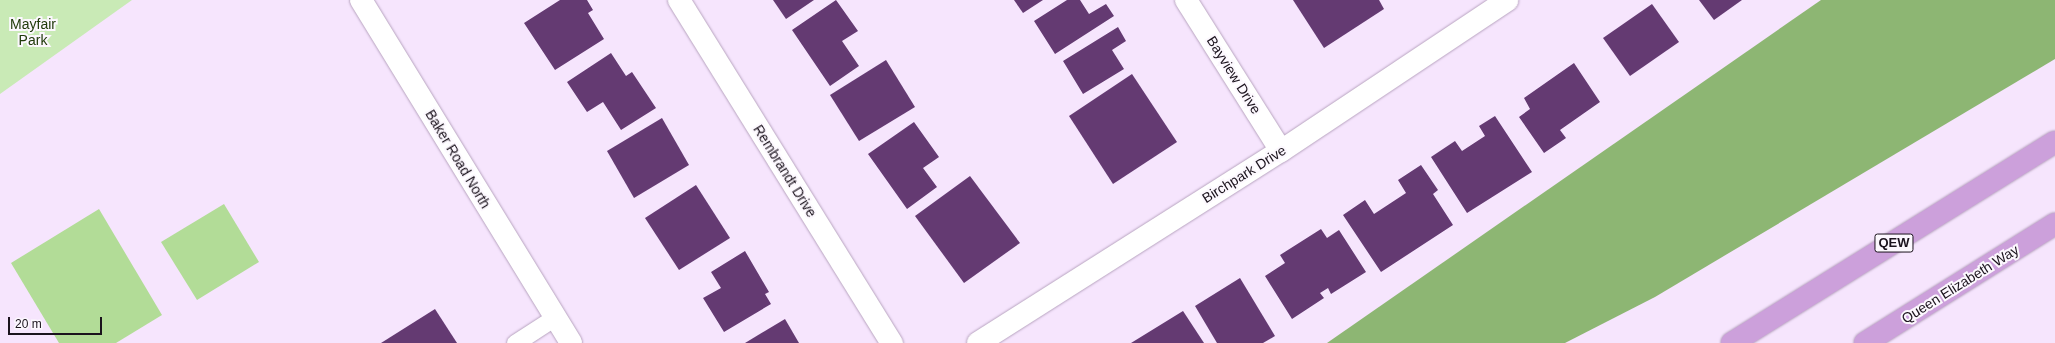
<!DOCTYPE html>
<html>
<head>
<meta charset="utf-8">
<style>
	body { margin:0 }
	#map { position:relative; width:2055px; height:343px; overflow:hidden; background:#f6e5fd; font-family:Helvetica,sans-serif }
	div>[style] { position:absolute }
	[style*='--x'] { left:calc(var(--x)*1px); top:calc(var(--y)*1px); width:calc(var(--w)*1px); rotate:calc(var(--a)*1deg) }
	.green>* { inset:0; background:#c9eab6 }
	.forest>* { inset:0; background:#8db673 }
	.water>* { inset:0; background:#b2dc97 }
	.building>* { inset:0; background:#643a72 }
	.roads { filter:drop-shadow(0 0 1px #b8a4c0) drop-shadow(0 0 1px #b8a4c0) }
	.service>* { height:17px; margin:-8.5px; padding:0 8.5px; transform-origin:8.5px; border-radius:8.5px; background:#fff }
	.minor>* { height:22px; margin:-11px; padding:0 11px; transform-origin:11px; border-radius:11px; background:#fff }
	.motorway>* { height:22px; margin:-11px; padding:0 11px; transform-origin:11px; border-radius:11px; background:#cca0db }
	span { translate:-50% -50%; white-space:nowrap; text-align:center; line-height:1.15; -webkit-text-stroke:4px #fcf8fe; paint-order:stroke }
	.shield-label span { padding:1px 3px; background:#fcf8fe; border:1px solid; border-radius:3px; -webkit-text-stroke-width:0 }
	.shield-label { font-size:13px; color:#1b131d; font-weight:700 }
	.park-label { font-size:14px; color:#213b0b }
	.street-label { font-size:14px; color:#1b131d }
	.scale { position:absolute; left:8px; top:317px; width:94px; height:18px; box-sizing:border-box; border:2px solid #1b131d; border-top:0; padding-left:5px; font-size:12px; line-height:14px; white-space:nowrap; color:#1b131d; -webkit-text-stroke:3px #fcf8fe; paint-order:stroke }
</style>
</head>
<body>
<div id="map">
	<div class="green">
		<div style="clip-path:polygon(0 0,132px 0,0 94px)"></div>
	</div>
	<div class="forest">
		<div style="clip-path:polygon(1821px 0,2055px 0,2055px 59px,1655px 297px,1565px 343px,1327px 343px)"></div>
	</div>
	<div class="water">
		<div style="clip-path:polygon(224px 204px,259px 262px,197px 300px,161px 242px)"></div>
		<div style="clip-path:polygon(99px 209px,162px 315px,116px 343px,59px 343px,11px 263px)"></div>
	</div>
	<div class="building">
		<div style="clip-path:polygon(560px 0,587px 0,593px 10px,588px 13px,604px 39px,555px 70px,524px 23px)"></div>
		<div style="clip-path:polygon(773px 0,814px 0,786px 19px)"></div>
		<div style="clip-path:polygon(836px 0,858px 31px,842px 41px,859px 66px,830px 86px,792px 30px)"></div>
		<div style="clip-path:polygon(1014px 0,1043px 0,1023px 13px)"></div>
		<div style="clip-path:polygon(1067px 0,1080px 0,1089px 14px,1106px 4px,1114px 16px,1055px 54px,1034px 21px)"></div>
		<div style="clip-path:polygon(1293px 0,1379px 0,1384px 9px,1324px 48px)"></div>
		<div style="clip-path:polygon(1699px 0,1742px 0,1714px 20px)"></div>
		<div style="clip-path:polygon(1652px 4px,1679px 42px,1630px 76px,1603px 38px)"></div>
		<div style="clip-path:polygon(1118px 27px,1126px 41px,1112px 50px,1124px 69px,1083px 94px,1063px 61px)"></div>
		<div style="clip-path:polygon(611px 53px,626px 76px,632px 72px,656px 108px,621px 130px,603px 102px,587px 112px,567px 82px)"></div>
		<div style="clip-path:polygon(886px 60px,915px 107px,859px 141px,830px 95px)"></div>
		<div style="clip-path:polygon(1574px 63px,1600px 102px,1560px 130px,1566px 138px,1544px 153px,1519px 117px,1530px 109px,1524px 98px)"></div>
		<div style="clip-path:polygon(1132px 74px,1177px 142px,1113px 184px,1069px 116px)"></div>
		<div style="clip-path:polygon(1495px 116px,1532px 172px,1467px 213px,1431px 157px,1455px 141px,1462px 151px,1485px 136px,1479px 126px)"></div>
		<div style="clip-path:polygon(662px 118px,689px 165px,634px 198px,607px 151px)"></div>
		<div style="clip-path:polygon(914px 122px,939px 157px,923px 168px,937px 187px,907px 209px,868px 154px)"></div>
		<div style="clip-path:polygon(1421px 165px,1438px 190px,1433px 194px,1453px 225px,1381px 272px,1343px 215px,1365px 200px,1374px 214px,1406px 193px,1398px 180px)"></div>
		<div style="clip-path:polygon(970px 176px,1020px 243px,964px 283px,915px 216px)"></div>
		<div style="clip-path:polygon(696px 185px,730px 238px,679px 270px,645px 218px)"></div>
		<div style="clip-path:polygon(1321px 229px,1327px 238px,1339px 230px,1366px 272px,1331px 294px,1328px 288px,1320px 293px,1324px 298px,1292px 319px,1265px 276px,1285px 263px,1280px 255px)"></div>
		<div style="clip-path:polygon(745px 251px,769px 292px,765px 294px,771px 304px,724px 332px,703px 298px,721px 288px,711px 272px)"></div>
		<div style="clip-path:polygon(1240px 278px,1275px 336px,1263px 343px,1217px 343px,1195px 306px)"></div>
		<div style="clip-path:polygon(435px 309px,457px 343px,381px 343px)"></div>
		<div style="clip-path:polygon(1183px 311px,1204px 343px,1131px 343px)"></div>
		<div style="clip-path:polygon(785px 319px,799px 343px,745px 343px)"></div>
	</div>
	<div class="roads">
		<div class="service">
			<div style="--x:515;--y:343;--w:48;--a:-33"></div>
		</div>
		<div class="minor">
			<div style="--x:361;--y:0;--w:402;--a:58.5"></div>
			<div style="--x:679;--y:0;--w:404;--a:58.2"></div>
			<div style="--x:1186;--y:0;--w:178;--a:57.8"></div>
			<div style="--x:978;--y:343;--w:359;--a:-32.4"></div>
			<div style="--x:1281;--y:151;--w:272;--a:-33.7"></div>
		</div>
		<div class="motorway">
			<div style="--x:1732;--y:343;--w:380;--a:-31.9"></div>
			<div style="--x:1865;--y:343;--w:224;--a:-32.1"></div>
		</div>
	</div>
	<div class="shield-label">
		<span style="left:1894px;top:243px">QEW</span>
	</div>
	<div class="park-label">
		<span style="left:33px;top:32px">Mayfair<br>Park</span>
	</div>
	<div class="street-label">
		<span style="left:1234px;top:75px;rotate:58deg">Bayview Drive</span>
		<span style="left:458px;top:159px;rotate:59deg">Baker Road North</span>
		<span style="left:785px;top:171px;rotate:58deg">Rembrandt Drive</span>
		<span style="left:1244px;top:174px;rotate:-32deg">Birchpark Drive</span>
		<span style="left:1960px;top:284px;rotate:-32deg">Queen Elizabeth Way</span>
	</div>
	<div class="scale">20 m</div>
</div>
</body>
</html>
